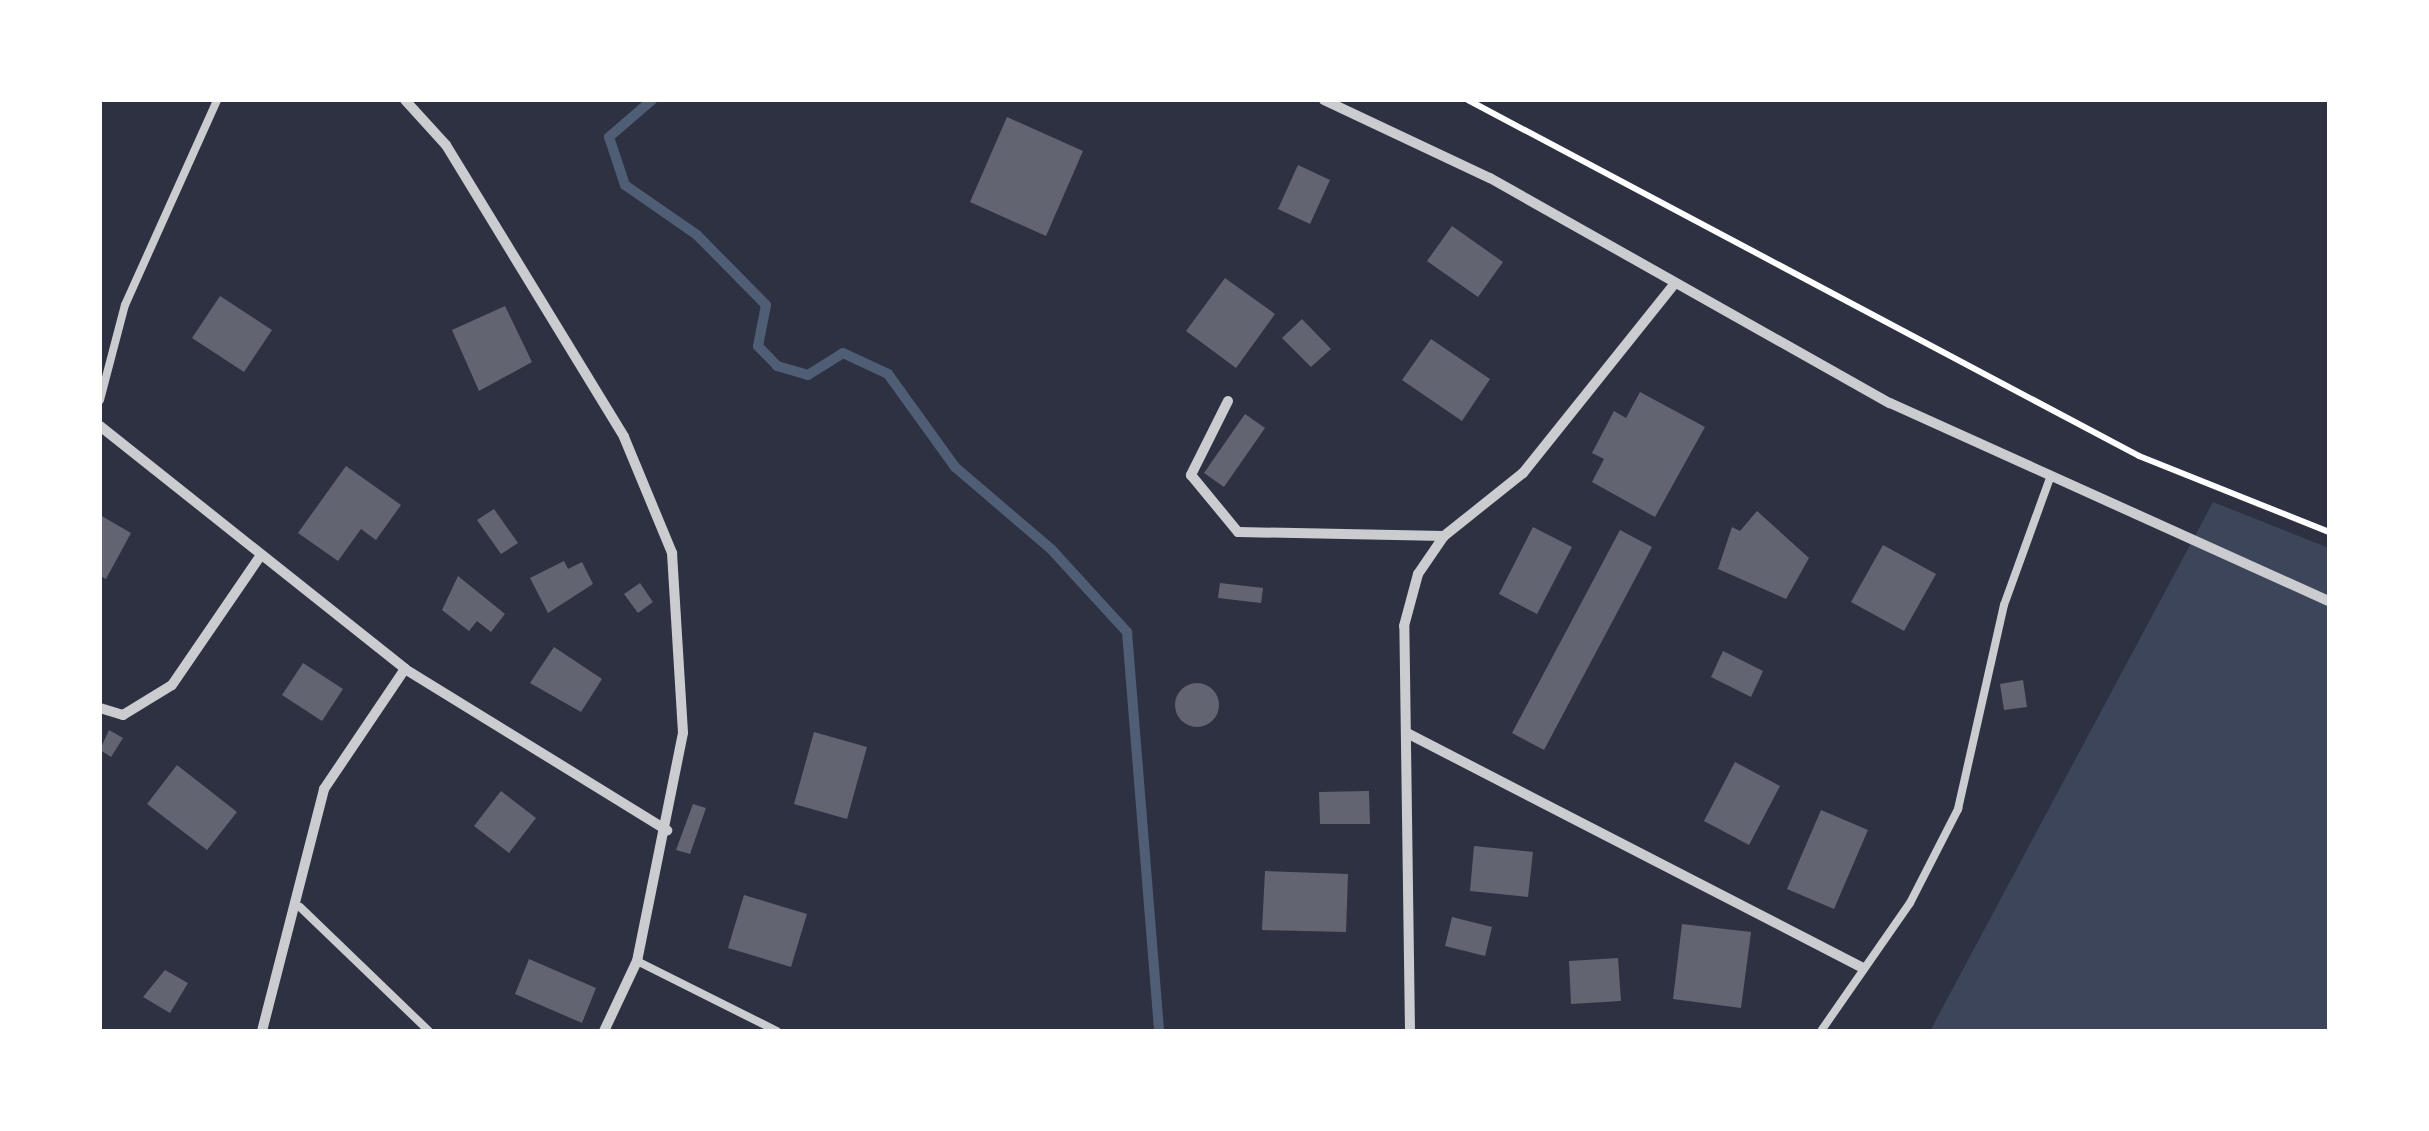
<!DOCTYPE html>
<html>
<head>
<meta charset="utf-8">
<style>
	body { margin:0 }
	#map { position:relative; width:2429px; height:1131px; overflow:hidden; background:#2d3142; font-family:Roboto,sans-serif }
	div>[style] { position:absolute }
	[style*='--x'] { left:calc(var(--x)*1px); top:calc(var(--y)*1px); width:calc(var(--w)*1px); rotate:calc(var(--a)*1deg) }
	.green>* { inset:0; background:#3c4559 }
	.stream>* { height:10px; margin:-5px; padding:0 5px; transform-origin:5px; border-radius:5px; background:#4f5d75 }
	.building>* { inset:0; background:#626471 }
	.round { border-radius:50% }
	.path>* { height:6px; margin:-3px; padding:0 3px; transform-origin:3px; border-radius:3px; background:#fff }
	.service>* { height:8px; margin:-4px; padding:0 4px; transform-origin:4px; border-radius:4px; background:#caccd0 }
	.minor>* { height:10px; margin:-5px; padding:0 5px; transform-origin:5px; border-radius:5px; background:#caccd0 }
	span { translate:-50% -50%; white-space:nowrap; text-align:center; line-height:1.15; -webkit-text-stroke:10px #fff; paint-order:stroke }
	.frame { position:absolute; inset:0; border:102px solid #fff; pointer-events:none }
</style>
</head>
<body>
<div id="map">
	<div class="green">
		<div style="clip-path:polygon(2213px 502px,2329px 548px,2329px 1031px,1930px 1031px)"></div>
	</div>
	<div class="stream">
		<div style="--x:652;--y:100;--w:57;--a:139.3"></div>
		<div style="--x:609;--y:137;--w:51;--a:71.6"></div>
		<div style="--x:625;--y:185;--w:88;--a:34.8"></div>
		<div style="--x:697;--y:235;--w:98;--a:45.4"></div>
		<div style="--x:766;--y:305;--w:42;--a:101"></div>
		<div style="--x:758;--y:346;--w:28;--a:46"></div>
		<div style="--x:777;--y:366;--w:32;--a:16"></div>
		<div style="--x:808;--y:375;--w:41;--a:-32.2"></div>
		<div style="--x:843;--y:353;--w:50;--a:25"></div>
		<div style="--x:888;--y:374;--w:115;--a:54.2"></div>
		<div style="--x:955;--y:467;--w:126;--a:40.5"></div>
		<div style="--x:1051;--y:549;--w:113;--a:47.5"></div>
		<div style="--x:1127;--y:632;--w:400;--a:85.4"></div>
	</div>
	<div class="building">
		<div style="clip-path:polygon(1007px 117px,1083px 151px,1046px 236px,970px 202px)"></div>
		<div style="clip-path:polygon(1298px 165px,1330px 180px,1310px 224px,1278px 209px)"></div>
		<div style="clip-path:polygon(1452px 226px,1503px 262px,1478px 297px,1427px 261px)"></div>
		<div style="clip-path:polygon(1225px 278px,1275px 314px,1236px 368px,1186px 331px)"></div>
		<div style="clip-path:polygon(220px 296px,272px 330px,244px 372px,192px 338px)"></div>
		<div style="clip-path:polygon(505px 306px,532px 362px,479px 391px,452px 330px)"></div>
		<div style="clip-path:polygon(1302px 319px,1331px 349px,1311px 367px,1282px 338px)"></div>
		<div style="clip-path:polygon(1431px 339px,1490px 379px,1462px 421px,1402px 380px)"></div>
		<div style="clip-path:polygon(1640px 392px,1705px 427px,1655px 517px,1592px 482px,1604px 459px,1592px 453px,1614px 411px,1626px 418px)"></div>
		<div style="clip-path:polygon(1245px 414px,1265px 428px,1224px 487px,1204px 473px)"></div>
		<div style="clip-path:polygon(346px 466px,401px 505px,376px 540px,361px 529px,338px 561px,298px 533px)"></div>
		<div style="clip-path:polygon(494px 509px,518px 543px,501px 554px,477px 520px)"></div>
		<div style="clip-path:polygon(1757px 511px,1809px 558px,1786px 599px,1718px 569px,1732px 527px,1740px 531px)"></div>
		<div style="clip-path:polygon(100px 515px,131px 533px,106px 579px,100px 576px)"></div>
		<div style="clip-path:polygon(1533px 527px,1572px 547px,1537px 614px,1499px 594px)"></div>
		<div style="clip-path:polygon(1620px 530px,1652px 547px,1544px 750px,1512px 733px)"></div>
		<div style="clip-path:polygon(1883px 545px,1936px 574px,1904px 631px,1851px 602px)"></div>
		<div style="clip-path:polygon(564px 561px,568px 569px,582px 562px,593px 584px,548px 613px,530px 578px)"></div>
		<div style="clip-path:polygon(458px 576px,505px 614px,491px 632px,477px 621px,469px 631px,442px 610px)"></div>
		<div style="clip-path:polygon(640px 583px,653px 602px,638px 613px,624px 594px)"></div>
		<div style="clip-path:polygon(1220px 583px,1263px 588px,1261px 603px,1218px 598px)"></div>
		<div style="clip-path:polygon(554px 647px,602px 679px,581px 712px,530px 683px)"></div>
		<div style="clip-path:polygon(1723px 651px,1763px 671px,1751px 697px,1711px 677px)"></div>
		<div style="clip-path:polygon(303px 663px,343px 689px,322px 721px,282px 695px)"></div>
		<div style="clip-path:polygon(2023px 680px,2027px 707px,2004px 710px,2000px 684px)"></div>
		<div class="round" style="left:1175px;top:683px;width:44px;height:44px"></div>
		<div style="clip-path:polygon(109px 730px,123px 738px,111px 757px,100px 750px)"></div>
		<div style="clip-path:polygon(814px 732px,867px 747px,847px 819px,794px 804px)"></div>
		<div style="clip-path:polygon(1735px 762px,1780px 786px,1749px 845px,1704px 821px)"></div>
		<div style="clip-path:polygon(177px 765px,237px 812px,207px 850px,147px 804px)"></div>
		<div style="clip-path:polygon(501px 791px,536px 818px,509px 853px,474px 826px)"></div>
		<div style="clip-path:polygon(1369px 791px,1370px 824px,1320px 824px,1319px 792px)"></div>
		<div style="clip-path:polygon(693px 804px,706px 808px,690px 854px,676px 850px)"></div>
		<div style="clip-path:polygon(1821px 810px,1868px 830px,1834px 909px,1787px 889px)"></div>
		<div style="clip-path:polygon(1474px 846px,1533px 852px,1528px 897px,1470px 891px)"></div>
		<div style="clip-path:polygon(1265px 871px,1348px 874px,1346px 932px,1262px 930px)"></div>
		<div style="clip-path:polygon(744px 895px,807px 914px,791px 967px,728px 948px)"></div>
		<div style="clip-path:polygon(1452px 917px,1492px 927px,1485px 956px,1445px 946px)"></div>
		<div style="clip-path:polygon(1682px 924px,1751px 932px,1741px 1008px,1673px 999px)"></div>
		<div style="clip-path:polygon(1618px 958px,1621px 1001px,1571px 1004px,1569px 961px)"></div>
		<div style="clip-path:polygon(529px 959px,596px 988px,582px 1023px,515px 994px)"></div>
		<div style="clip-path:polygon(165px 970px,188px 983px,170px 1013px,143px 997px)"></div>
	</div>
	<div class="path">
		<div style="--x:1468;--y:100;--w:760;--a:27.95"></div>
		<div style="--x:2139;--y:456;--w:205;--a:21.8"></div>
	</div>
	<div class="service">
		<div style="--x:100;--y:400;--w:98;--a:-75.3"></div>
		<div style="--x:125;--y:305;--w:225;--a:-65.8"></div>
		<div style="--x:300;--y:907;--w:179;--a:43.9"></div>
		<div style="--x:637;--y:961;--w:157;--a:26.6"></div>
		<div style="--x:1821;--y:1031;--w:156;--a:-55.2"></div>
		<div style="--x:1910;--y:903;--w:106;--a:-62.9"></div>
		<div style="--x:1958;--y:809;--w:209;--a:-77.3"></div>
		<div style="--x:2004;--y:605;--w:135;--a:-70.1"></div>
	</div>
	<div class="minor">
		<div style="--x:405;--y:100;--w:61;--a:47.7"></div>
		<div style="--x:446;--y:145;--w:342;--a:58.6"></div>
		<div style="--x:624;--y:437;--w:126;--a:67.5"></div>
		<div style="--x:672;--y:553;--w:180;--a:86.5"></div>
		<div style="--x:683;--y:733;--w:233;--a:101.4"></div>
		<div style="--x:637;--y:961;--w:77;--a:115.2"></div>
		<div style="--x:1324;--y:100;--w:183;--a:25.2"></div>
		<div style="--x:1490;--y:178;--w:459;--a:29.4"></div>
		<div style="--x:1890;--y:403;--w:482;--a:24.3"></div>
		<div style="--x:1228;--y:401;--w:83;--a:116.6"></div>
		<div style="--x:1191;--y:475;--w:74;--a:50.5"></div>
		<div style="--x:1238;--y:532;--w:206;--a:1.1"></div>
		<div style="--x:100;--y:426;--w:390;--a:38.5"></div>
		<div style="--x:405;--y:669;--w:308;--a:31.6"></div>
		<div style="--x:100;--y:708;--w:24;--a:17"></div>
		<div style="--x:123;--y:715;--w:57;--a:-31.5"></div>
		<div style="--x:172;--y:685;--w:154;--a:-55.6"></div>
		<div style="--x:1407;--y:733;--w:513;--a:27.26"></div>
		<div style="--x:262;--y:1031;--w:250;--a:-75.6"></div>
		<div style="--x:324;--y:789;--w:145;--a:-56"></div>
		<div style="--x:1410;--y:1031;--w:405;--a:-90.8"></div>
		<div style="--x:1404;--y:626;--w:54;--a:-74.9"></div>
		<div style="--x:1418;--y:574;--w:46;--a:-55.6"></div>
		<div style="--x:1444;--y:536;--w:101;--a:-38.6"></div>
		<div style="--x:1523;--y:473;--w:240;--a:-51.3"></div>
	</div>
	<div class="frame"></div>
</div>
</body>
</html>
